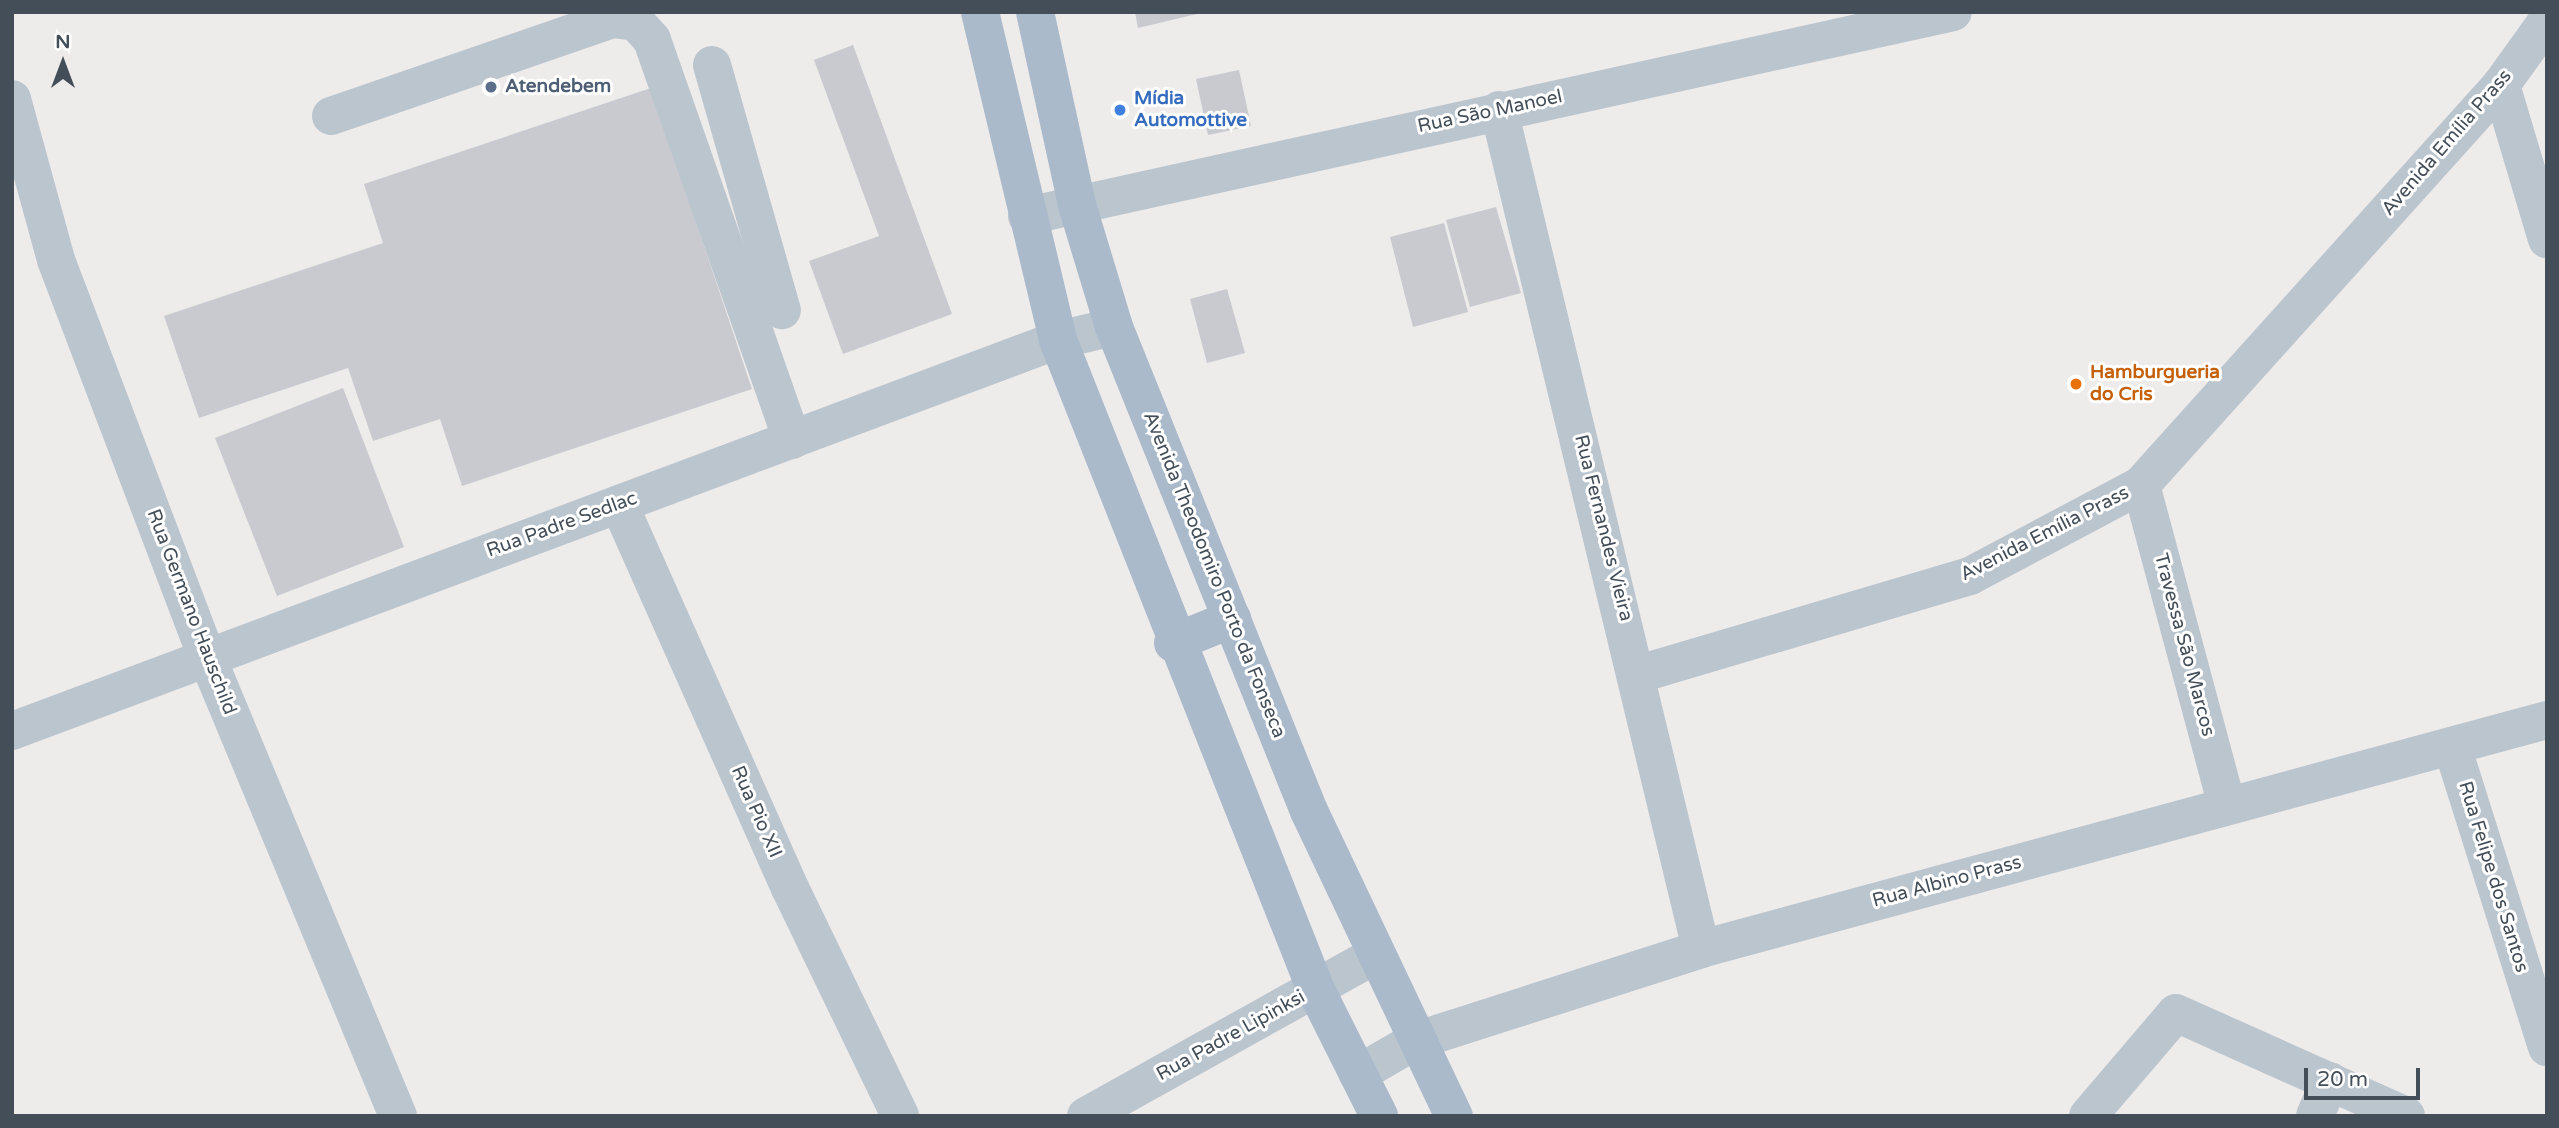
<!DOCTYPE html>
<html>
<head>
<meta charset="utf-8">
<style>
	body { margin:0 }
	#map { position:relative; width:2559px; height:1128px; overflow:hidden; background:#eeebeb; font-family:"Varela Round",sans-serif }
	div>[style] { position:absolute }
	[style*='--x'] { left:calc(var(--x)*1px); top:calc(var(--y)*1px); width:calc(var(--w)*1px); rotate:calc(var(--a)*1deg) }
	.building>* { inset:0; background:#c8cad0 }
	.minor>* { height:38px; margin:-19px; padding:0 19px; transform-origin:19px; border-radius:19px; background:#bbc5ce }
	.major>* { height:38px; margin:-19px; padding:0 19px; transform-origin:19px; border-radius:19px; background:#aabacb }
	.dots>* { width:19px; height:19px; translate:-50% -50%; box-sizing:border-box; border:4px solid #fff; border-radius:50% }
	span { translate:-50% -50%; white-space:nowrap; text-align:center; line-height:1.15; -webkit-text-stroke:6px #fff; paint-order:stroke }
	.service-label { font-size:19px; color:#4e5e75; font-weight:700 }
	.left { translate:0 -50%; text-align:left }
	.shop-label { font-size:19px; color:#366cbe; font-weight:700 }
	.street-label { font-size:19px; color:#434e58 }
	.food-label { font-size:19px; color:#c56008; font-weight:700 }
	.frame { position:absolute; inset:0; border:14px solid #434e58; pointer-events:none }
	.north { position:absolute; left:28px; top:28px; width:70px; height:70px; -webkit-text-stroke:5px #fff; paint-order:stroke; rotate:0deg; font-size:19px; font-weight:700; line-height:28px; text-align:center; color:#434e58 }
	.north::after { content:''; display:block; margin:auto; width:24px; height:32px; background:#434e58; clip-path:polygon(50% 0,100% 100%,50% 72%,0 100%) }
	.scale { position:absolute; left:2304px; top:1068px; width:116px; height:32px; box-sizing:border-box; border:4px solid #434e58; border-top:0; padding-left:9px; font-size:21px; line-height:24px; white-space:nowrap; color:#434e58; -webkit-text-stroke:5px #fff; paint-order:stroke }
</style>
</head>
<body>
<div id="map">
	<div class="building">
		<div style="clip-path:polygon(1135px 12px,1201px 12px,1201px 13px,1138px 28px)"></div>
		<div style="clip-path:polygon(853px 45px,952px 314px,843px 354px,809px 261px,879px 236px,814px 60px)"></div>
		<div style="clip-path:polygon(1239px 70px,1251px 126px,1208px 135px,1196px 79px)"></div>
		<div style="clip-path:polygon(651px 88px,752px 389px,462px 486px,440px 419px,373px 441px,348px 368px,199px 418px,164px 316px,383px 243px,364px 184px)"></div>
		<div style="clip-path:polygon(1496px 207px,1521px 293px,1470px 307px,1446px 220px)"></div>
		<div style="clip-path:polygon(1444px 223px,1468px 312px,1413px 327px,1390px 237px)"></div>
		<div style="clip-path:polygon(1227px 289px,1245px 353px,1207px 363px,1190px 299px)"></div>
		<div style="clip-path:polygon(343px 388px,404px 547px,277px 596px,215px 438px)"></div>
	</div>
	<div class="minor">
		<div style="--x:712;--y:65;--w:255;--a:74.1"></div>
		<div style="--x:2501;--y:85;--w:161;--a:73.4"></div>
		<div style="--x:12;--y:99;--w:167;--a:74.7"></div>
		<div style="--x:56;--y:260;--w:425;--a:69.2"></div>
		<div style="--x:207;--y:657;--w:497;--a:67.4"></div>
		<div style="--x:1499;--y:110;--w:863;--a:76.46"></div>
		<div style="--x:331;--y:116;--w:297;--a:-19"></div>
		<div style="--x:612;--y:19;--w:24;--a:7"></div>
		<div style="--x:636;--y:22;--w:24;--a:48"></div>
		<div style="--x:652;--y:40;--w:424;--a:70.7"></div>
		<div style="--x:1027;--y:216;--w:948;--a:-12.42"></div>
		<div style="--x:2141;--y:485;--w:331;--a:75"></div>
		<div style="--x:619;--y:504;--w:420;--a:66"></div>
		<div style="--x:790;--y:888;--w:253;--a:64.2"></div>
		<div style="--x:1639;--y:674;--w:345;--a:-16.5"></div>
		<div style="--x:1970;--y:576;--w:194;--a:-28"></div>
		<div style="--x:2141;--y:485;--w:538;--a:-48.01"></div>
		<div style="--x:2501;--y:85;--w:79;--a:-54.3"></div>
		<div style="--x:12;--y:731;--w:1117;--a:-20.5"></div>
		<div style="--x:1058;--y:340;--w:57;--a:-13.1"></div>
		<div style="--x:2452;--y:746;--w:316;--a:72.5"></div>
		<div style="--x:1358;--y:1074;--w:66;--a:-30.1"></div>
		<div style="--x:1415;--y:1041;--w:300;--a:-17.8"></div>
		<div style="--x:1701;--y:949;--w:876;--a:-15.15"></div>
		<div style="--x:1086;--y:1116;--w:329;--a:-29.1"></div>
		<div style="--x:2088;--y:1116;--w:135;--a:-49.5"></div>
		<div style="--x:2176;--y:1013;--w:252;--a:24.1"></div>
		<div style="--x:2315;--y:1116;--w:38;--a:-67"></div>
	</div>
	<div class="major">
		<div style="--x:980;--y:12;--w:337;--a:76.6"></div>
		<div style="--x:1058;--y:340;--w:699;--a:68.35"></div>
		<div style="--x:1316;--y:990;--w:141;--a:63.4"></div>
		<div style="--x:1035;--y:12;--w:198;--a:77.7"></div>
		<div style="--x:1077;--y:205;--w:127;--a:73.1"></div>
		<div style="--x:1114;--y:327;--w:522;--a:68.06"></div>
		<div style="--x:1309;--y:811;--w:338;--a:64.6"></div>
		<div style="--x:1173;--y:643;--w:64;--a:-22.1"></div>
	</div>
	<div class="dots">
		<div style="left:491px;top:87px;background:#5c6f8a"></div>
		<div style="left:1120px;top:110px;background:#3f7fe0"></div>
		<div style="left:2076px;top:384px;background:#e8710a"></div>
	</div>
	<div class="service-label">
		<span class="left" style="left:505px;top:87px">Atendebem</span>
	</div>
	<div class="shop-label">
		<span class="left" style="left:1134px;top:110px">Mídia<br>Automottive</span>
	</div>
	<div class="street-label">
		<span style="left:1490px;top:112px;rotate:-12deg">Rua São Manoel</span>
		<span style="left:2447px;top:143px;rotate:-49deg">Avenida Emília Prass</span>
		<span style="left:562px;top:525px;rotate:-20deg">Rua Padre Sedlac</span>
		<span style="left:1603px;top:528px;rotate:76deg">Rua Fernandes Vieira</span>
		<span style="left:2045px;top:534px;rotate:-27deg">Avenida Emília Prass</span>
		<span style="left:1214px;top:575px;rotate:68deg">Avenida Theodomiro Porto da Fonseca</span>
		<span style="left:191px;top:612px;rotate:69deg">Rua Germano Hauschild</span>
		<span style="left:2184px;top:645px;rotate:75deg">Travessa São Marcos</span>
		<span style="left:756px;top:812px;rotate:66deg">Rua Pio XII</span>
		<span style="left:2493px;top:877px;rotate:73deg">Rua Felipe dos Santos</span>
		<span style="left:1947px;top:882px;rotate:-15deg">Rua Albino Prass</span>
		<span style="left:1231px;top:1036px;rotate:-29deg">Rua Padre Lipinksi</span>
	</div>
	<div class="food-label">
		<span class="left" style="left:2090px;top:384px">Hamburgueria<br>do Cris</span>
	</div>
	<div class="frame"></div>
	<div class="north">N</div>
	<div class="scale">20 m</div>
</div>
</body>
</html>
